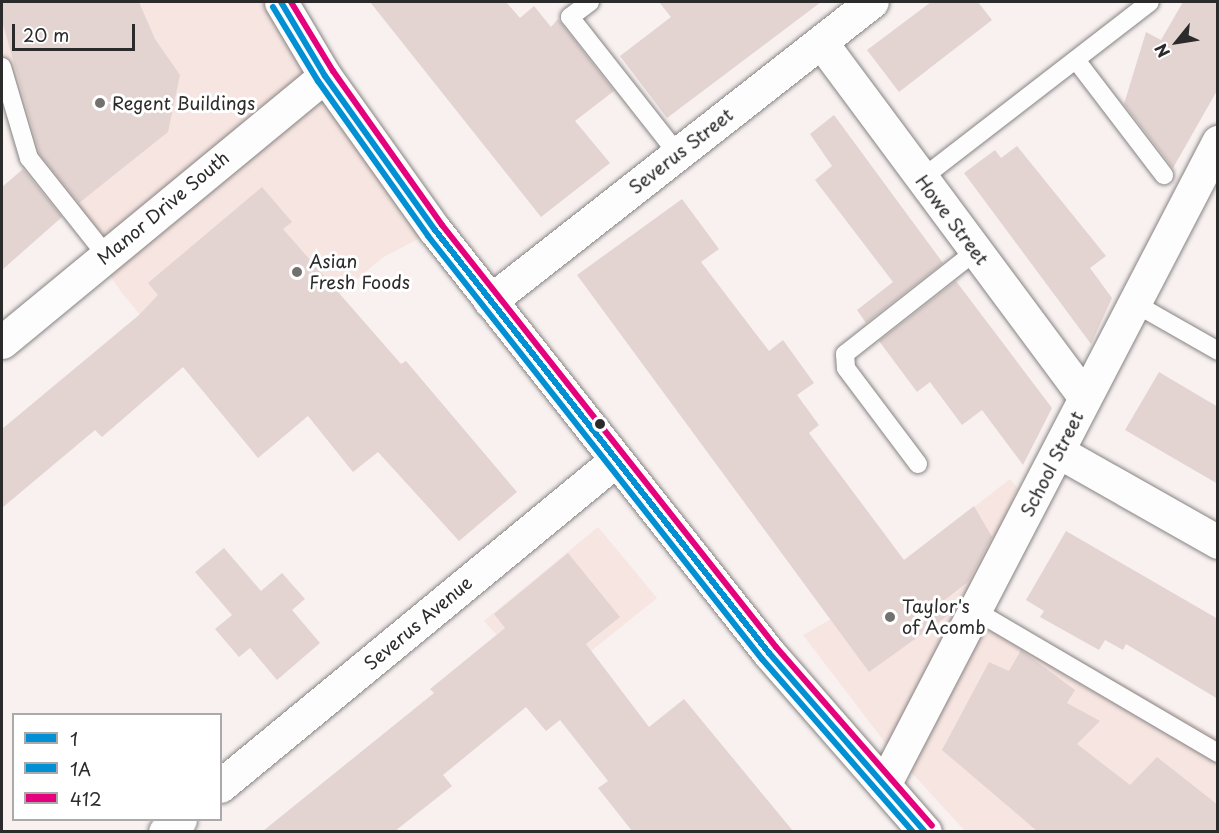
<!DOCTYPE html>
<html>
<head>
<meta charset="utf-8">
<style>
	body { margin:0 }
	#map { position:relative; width:1219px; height:833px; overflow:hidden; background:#f8f1f0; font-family:"Playpen Sans",sans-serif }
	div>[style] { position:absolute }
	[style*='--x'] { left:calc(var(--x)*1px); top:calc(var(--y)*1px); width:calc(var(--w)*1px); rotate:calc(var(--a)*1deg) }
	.built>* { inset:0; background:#f7e5e1 }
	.building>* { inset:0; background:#e3d4d1 }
	.roads { filter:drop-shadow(0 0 2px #878484) drop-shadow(0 0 2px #878484) }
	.lane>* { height:18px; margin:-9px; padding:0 9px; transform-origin:9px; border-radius:9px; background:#fefdfd }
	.street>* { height:33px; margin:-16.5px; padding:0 16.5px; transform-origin:16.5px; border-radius:16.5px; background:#fefdfd }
	.secondary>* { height:33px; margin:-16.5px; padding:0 16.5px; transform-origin:16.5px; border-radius:16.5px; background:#fefdfd }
	.bus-1>* { height:6px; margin:-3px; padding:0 3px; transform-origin:3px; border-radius:3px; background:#0090d3 }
	.bus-2>* { height:6px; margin:-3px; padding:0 3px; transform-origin:3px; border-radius:3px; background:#0090d3 }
	.bus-3>* { height:6px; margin:-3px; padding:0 3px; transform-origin:3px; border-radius:3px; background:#e5007d }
	.dots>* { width:16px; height:16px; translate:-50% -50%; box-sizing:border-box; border:3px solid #fff; border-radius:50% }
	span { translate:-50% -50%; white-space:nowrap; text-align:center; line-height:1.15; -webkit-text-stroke:6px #fff; paint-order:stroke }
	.poi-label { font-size:18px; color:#2b2b2b }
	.left { translate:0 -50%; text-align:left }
	.street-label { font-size:18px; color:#2b2b2b }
	.frame { position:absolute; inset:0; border:3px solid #2b2b2b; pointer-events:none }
	.legend { position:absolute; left:12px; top:713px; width:210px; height:108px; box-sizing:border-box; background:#fff; border:2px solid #aaa; margin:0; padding:8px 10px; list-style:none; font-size:18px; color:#2b2b2b }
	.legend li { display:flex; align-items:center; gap:12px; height:30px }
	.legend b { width:30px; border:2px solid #aaa }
	.north { position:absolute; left:1147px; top:12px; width:60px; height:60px; -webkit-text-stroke:4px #fff; paint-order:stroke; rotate:240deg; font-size:16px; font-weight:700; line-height:24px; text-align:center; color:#2b2b2b }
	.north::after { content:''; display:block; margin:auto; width:21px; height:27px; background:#2b2b2b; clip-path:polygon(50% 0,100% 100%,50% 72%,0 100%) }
	.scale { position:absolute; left:12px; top:24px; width:123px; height:27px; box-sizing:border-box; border:3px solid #2b2b2b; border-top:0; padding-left:8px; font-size:18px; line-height:21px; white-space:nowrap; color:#2b2b2b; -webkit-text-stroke:4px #fff; paint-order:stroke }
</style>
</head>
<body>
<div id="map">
	<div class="built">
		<div style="clip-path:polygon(2px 2px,294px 2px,435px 230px,382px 258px,213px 402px,122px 293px,29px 158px,2px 67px)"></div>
		<div style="clip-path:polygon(1010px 479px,1018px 489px,967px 596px,1217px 737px,1217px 831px,965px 831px,890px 749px,803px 635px,831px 619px)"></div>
		<div style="clip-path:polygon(598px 527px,657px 598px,545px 688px,484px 621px)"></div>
	</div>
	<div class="building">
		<div style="clip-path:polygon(2px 2px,139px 2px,155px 39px,180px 75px,168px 132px,79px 203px,40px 154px,2px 21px)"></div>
		<div style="clip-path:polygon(370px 2px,506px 2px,520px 18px,534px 6px,551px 27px,558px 19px,614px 91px,575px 121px,610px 163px,541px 217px)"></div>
		<div style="clip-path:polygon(659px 2px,821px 2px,667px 118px,620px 56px,671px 17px)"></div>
		<div style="clip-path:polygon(931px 2px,978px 2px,992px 20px,899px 92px,867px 50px)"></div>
		<div style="clip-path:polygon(1183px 2px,1218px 2px,1218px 89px,1173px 168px,1124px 104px,1146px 32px,1161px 40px)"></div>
		<div style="clip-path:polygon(834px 115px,943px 263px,866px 323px,857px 310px,893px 282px,815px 180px,832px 166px,810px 134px)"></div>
		<div style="clip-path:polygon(1017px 146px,1106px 256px,1090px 268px,1112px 298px,1091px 344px,964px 173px,995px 150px,1001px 158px)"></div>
		<div style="clip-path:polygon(23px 169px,62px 217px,2px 270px,2px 187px)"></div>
		<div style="clip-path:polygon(262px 187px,292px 222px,283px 229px,401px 364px,406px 361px,517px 492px,459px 541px,378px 452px,353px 472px,308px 416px,258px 458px,183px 367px,102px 437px,95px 430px,2px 508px,2px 429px,139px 315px,158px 295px,148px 283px)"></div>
		<div style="clip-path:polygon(682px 199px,719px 249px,701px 262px,769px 351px,783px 340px,814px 383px,797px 395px,819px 425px,809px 433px,904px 560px,974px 506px,992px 537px,968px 582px,942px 602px,950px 614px,869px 672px,577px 275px)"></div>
		<div style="clip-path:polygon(956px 281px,1052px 408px,1023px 465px,982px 410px,962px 425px,930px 382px,917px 392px,879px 341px)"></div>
		<div style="clip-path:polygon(1159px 372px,1218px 407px,1218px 484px,1125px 430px)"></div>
		<div style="clip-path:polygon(1066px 531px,1218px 619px,1218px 699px,1126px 644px,1123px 650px,1105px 640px,1099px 650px,1040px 617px,1044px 611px,1026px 600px)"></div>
		<div style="clip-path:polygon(224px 548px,261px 591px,282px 573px,305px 599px,292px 610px,320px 643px,277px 680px,250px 648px,239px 657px,215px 629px,232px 615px,195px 572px)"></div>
		<div style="clip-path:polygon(568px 553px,620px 617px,586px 644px,649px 727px,684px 699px,793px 831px,632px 831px,598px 788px,608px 781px,560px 720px,546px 731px,526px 707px,443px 775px,452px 786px,395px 831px,263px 831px,434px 693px,430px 689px,505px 628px,494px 614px)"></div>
		<div style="clip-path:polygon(1021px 650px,1075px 690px,1067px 703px,1100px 721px,1077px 744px,1130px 785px,1157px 757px,1218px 805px,1218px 831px,1037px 831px,942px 750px,989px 662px,1009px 671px)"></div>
	</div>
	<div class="roads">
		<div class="lane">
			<div style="--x:590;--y:2;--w:25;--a:143"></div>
			<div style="--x:570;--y:17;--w:174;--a:51.8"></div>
			<div style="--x:1076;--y:60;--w:145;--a:52.6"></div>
			<div style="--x:2;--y:67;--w:95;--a:73.5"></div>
			<div style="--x:29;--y:158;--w:124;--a:51.6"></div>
			<div style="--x:921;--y:179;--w:289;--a:-37.7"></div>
			<div style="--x:1134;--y:303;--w:97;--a:29.7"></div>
			<div style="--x:918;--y:464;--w:120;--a:-126.9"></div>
			<div style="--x:846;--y:368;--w:14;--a:-94"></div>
			<div style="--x:845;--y:354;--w:167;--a:-38.2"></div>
			<div style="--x:976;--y:611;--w:281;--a:30.4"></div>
		</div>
		<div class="street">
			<div style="--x:821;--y:42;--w:442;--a:53.4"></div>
			<div style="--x:490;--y:301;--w:485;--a:-38.1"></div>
			<div style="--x:2;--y:342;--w:418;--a:-39.5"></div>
			<div style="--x:1059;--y:452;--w:183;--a:29.5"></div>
			<div style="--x:884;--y:785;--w:725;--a:-62.55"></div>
			<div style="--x:220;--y:786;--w:513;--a:-39.46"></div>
			<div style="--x:165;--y:832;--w:19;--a:-39"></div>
		</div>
		<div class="secondary">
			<div style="--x:281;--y:2;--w:86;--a:59.3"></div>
			<div style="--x:325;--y:76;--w:189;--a:54.5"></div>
			<div style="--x:435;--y:230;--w:539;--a:51.71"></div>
			<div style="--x:769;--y:653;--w:237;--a:48.9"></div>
		</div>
	</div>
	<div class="bus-1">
		<div style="--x:281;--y:2;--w:86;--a:59.3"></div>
		<div style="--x:325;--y:76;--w:189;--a:54.5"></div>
		<div style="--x:435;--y:230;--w:539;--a:51.71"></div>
		<div style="--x:769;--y:653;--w:237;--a:48.9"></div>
	</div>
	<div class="bus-2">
		<div style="--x:273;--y:7;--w:87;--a:58.7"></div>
		<div style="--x:318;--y:81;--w:190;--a:54.6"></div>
		<div style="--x:428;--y:236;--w:539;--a:51.71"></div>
		<div style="--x:762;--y:659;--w:230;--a:48.9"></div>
	</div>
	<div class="bus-3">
		<div style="--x:291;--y:2;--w:81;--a:58.7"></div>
		<div style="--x:333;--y:71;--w:189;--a:54.7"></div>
		<div style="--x:442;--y:225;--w:538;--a:51.64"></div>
		<div style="--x:776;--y:647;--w:237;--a:48.9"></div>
	</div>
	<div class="dots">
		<div style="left:100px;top:103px;background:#737070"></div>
		<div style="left:297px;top:272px;background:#737070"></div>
		<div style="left:600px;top:424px;background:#2b2b2b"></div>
		<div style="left:890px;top:617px;background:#737070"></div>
	</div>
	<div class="poi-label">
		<span class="left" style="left:112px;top:103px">Regent Buildings</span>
		<span class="left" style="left:309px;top:272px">Asian<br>Fresh Foods</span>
		<span class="left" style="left:902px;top:617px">Taylor's<br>of Acomb</span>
	</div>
	<div class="street-label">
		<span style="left:681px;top:151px;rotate:-38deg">Severus Street</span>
		<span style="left:163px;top:208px;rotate:-40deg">Manor Drive South</span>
		<span style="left:952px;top:220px;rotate:53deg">Howe Street</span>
		<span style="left:1052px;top:464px;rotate:-63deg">School Street</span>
		<span style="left:418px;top:623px;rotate:-40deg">Severus Avenue</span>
	</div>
	<div class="frame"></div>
	<ul class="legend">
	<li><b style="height:8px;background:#0090d3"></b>1</li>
	<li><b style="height:8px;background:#0090d3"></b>1A</li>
	<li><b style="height:8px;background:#e5007d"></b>412</li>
	</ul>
	<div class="north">N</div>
	<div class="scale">20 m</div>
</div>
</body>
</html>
